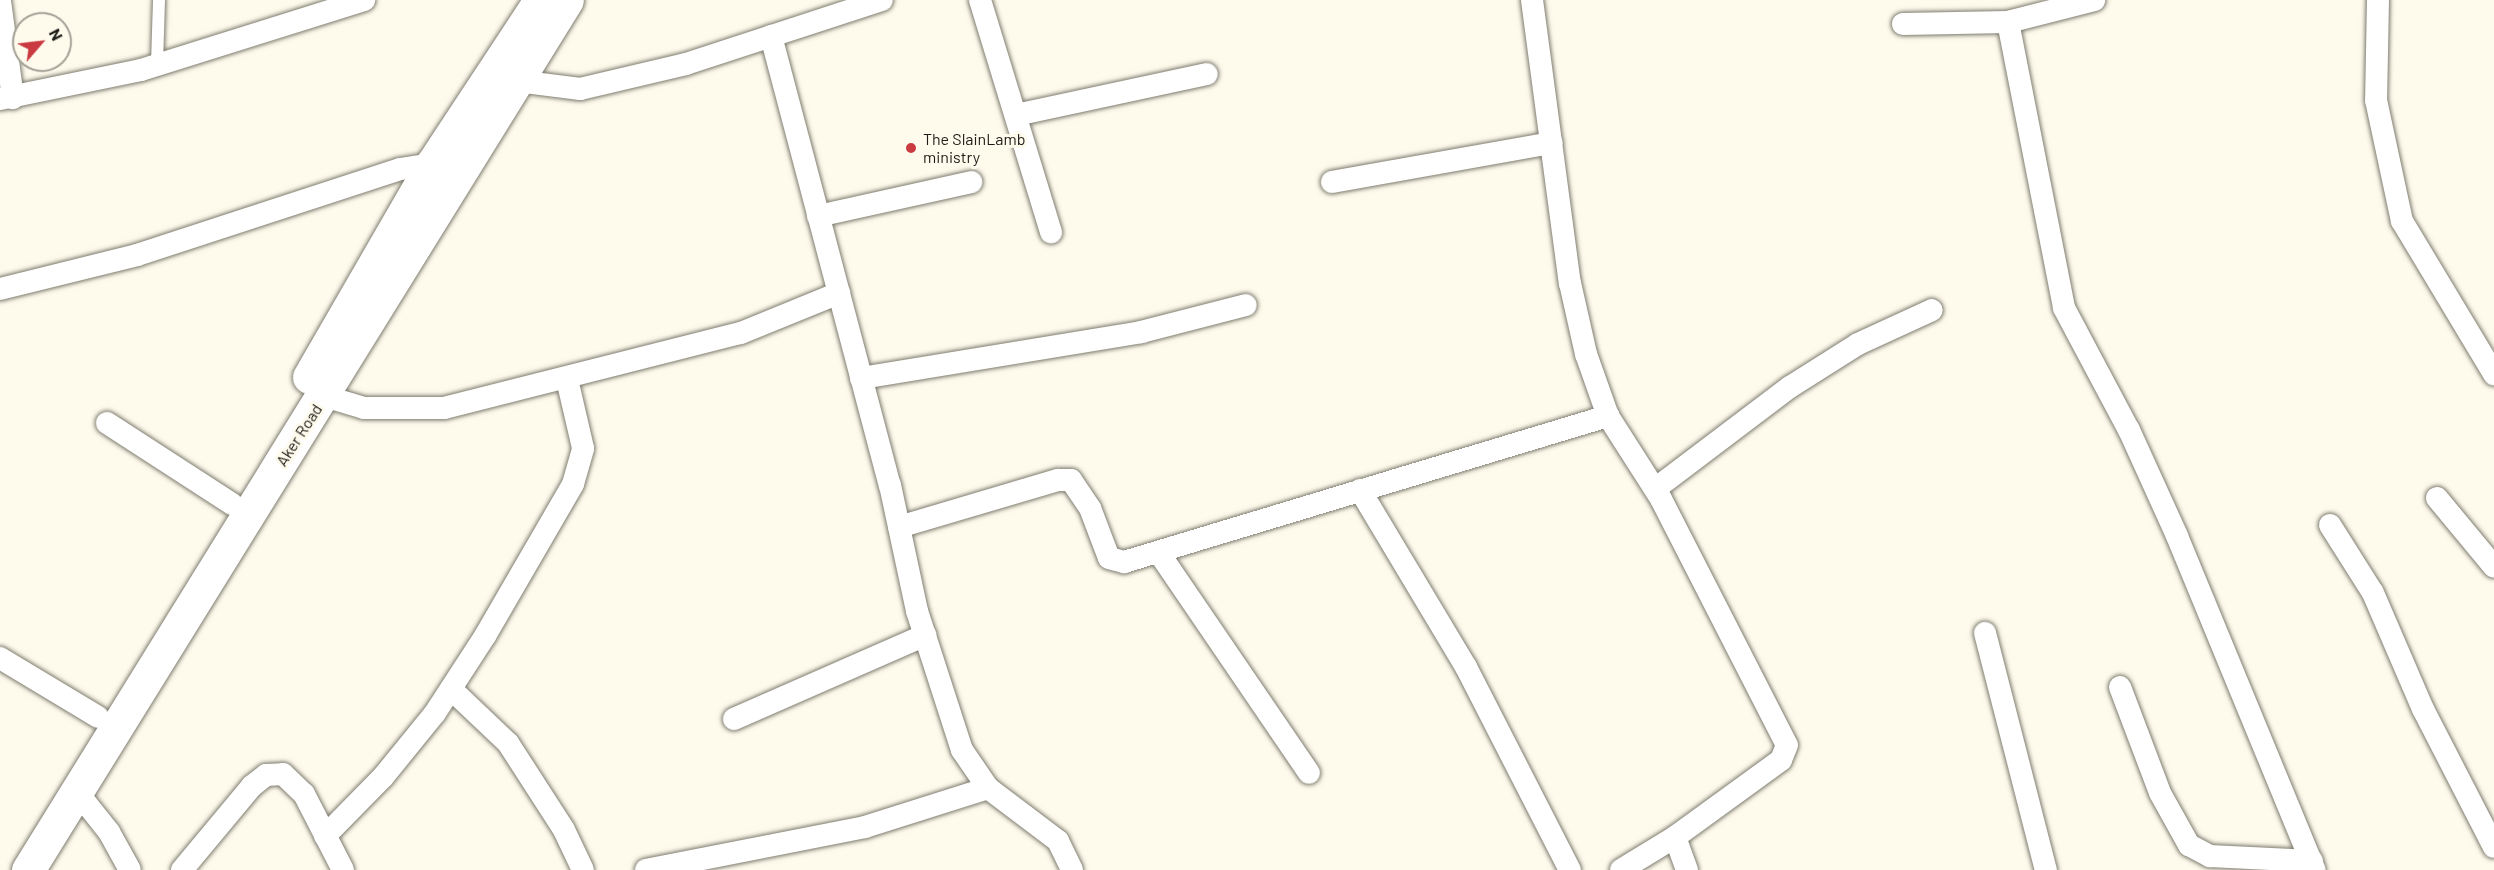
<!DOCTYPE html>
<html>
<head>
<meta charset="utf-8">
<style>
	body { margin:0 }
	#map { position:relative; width:2494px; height:870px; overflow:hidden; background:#fefbed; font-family:Barlow,sans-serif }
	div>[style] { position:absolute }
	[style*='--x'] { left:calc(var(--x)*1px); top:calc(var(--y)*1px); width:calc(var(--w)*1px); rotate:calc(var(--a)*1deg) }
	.roads { filter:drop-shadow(0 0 2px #7f7c6f) drop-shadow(0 0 2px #7f7c6f) }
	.lane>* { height:12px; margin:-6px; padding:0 6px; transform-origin:6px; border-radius:6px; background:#fff }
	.street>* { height:22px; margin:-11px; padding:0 11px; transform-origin:11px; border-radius:11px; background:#fff }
	.secondary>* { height:33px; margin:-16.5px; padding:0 16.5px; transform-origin:16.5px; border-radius:16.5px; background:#fff }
	.dots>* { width:16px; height:16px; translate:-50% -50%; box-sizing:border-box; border:3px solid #fefbed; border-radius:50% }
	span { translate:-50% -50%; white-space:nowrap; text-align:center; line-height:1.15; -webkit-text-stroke:6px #fefbed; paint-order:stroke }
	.poi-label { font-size:16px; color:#1d1c17 }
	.left { translate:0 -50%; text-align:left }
	.street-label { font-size:16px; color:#1d1c17 }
	.north { position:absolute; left:12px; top:12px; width:60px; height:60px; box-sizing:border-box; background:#fefbed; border:2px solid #a4a297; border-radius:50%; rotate:62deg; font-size:16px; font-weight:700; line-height:24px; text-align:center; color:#1d1c17 }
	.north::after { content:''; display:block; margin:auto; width:21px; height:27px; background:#ca3b41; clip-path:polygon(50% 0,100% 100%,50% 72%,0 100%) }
</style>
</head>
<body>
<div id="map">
	<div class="roads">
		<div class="lane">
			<div style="--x:157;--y:64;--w:64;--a:-88.2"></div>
		</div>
		<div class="street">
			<div style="--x:980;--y:0;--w:243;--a:73"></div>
			<div style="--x:1532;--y:0;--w:286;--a:82.4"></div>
			<div style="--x:1570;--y:283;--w:73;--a:77.3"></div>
			<div style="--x:1586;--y:354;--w:66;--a:70.5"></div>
			<div style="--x:1608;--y:416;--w:98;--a:57.4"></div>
			<div style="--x:1661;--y:499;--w:276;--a:62.9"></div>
			<div style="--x:1787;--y:745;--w:16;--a:112"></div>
			<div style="--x:1781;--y:760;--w:131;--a:144"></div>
			<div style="--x:1675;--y:837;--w:35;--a:70"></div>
			<div style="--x:2378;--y:0;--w:100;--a:91.1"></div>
			<div style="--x:2376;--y:100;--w:124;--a:77.9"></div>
			<div style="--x:2402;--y:221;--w:179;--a:59"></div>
			<div style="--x:0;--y:1;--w:98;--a:82.4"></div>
			<div style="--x:2008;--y:22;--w:291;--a:78.9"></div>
			<div style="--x:2064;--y:308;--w:138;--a:62"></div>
			<div style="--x:2129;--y:430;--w:116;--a:65.6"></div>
			<div style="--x:2177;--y:536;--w:361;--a:67.6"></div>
			<div style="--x:1903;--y:24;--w:105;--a:-1.1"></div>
			<div style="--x:2008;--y:22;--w:89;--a:-14.3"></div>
			<div style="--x:771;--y:36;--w:465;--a:75.2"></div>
			<div style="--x:890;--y:485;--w:129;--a:77.9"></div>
			<div style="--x:917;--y:611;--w:146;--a:72.1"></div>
			<div style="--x:962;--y:750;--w:46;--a:55.6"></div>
			<div style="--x:988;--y:788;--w:88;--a:37.1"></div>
			<div style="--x:1058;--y:841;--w:32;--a:64"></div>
			<div style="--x:517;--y:81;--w:64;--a:7.2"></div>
			<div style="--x:580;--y:89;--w:109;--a:-13.3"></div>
			<div style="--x:686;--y:64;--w:206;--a:-18.1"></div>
			<div style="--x:0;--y:99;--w:144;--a:-11.6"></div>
			<div style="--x:141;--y:70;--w:234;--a:-17.4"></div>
			<div style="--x:1016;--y:115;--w:195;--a:-12.1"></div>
			<div style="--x:1332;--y:182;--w:223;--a:-10.1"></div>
			<div style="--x:818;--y:216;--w:157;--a:-12.5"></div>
			<div style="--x:0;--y:289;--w:141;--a:-13.9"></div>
			<div style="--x:137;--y:255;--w:277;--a:-18.1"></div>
			<div style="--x:400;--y:169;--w:32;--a:-9"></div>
			<div style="--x:861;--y:378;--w:284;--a:-9.3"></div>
			<div style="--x:1141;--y:332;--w:108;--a:-14.4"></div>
			<div style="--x:324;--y:396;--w:42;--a:16.7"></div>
			<div style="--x:364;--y:408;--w:80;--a:0"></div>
			<div style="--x:444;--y:408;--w:306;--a:-14.2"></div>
			<div style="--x:741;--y:333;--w:106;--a:-22.2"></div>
			<div style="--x:107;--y:423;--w:149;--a:32.9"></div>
			<div style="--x:1655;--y:489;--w:169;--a:-37.1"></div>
			<div style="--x:1790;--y:387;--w:80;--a:-32.3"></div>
			<div style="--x:1858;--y:344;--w:81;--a:-24.7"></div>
			<div style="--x:1360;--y:490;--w:206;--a:59.1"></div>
			<div style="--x:1466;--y:667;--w:228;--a:62.9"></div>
			<div style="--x:2437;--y:498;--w:89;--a:50.4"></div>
			<div style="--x:2330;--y:525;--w:80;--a:57.7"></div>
			<div style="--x:2373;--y:593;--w:126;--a:66.7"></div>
			<div style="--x:2423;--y:709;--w:155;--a:62.8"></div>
			<div style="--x:899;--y:527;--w:166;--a:-16.5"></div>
			<div style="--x:1058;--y:480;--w:13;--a:0"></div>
			<div style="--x:1071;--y:480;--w:34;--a:56"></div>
			<div style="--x:1090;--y:508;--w:53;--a:69.2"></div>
			<div style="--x:1109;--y:558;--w:16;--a:15"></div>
			<div style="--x:1124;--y:562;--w:506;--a:-16.79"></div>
			<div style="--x:1159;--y:553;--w:266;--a:55.7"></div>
			<div style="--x:1985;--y:633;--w:245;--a:75.6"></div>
			<div style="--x:0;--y:658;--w:114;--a:31"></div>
			<div style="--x:2120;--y:687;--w:113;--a:69.3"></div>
			<div style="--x:2160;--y:793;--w:60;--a:60.9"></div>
			<div style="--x:2189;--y:845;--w:24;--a:28"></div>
			<div style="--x:2210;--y:856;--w:102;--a:2.8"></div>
			<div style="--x:451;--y:689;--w:79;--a:43.5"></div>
			<div style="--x:508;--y:743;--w:103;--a:57.2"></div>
			<div style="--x:564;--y:830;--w:44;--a:64.6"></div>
			<div style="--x:734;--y:719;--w:209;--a:-23.7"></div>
			<div style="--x:78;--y:793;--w:50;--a:51.5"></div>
			<div style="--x:109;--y:832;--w:43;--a:61.1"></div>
			<div style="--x:325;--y:836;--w:83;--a:-45.5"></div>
			<div style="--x:383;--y:777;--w:82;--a:-50.9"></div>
			<div style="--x:435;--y:713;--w:92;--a:-57"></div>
			<div style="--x:485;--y:636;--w:176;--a:-59.9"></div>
			<div style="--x:573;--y:484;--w:37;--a:-74"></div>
			<div style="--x:583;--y:448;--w:71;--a:-103.1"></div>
			<div style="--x:182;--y:870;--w:109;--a:-50.2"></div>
			<div style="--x:252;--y:786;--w:18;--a:-38"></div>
			<div style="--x:266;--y:775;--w:17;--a:-3"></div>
			<div style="--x:283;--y:774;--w:29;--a:44"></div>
			<div style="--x:304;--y:794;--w:85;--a:62.8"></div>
			<div style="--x:646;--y:870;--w:223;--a:-11.1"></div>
			<div style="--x:865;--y:827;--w:129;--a:-17.6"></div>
			<div style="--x:1621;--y:870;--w:63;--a:-31.4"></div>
		</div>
		<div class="secondary">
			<div style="--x:309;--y:377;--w:246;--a:-60"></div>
			<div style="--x:432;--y:164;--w:196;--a:-56.6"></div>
			<div style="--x:28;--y:870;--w:1023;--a:-58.22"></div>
		</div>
	</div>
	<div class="dots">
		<div style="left:911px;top:148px;background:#ca3b41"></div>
	</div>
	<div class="poi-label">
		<span class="left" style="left:923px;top:148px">The SlainLamb<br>ministry</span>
	</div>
	<div class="street-label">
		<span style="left:299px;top:435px;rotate:-57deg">Aker Road</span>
	</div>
	<div class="north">N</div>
</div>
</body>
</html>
